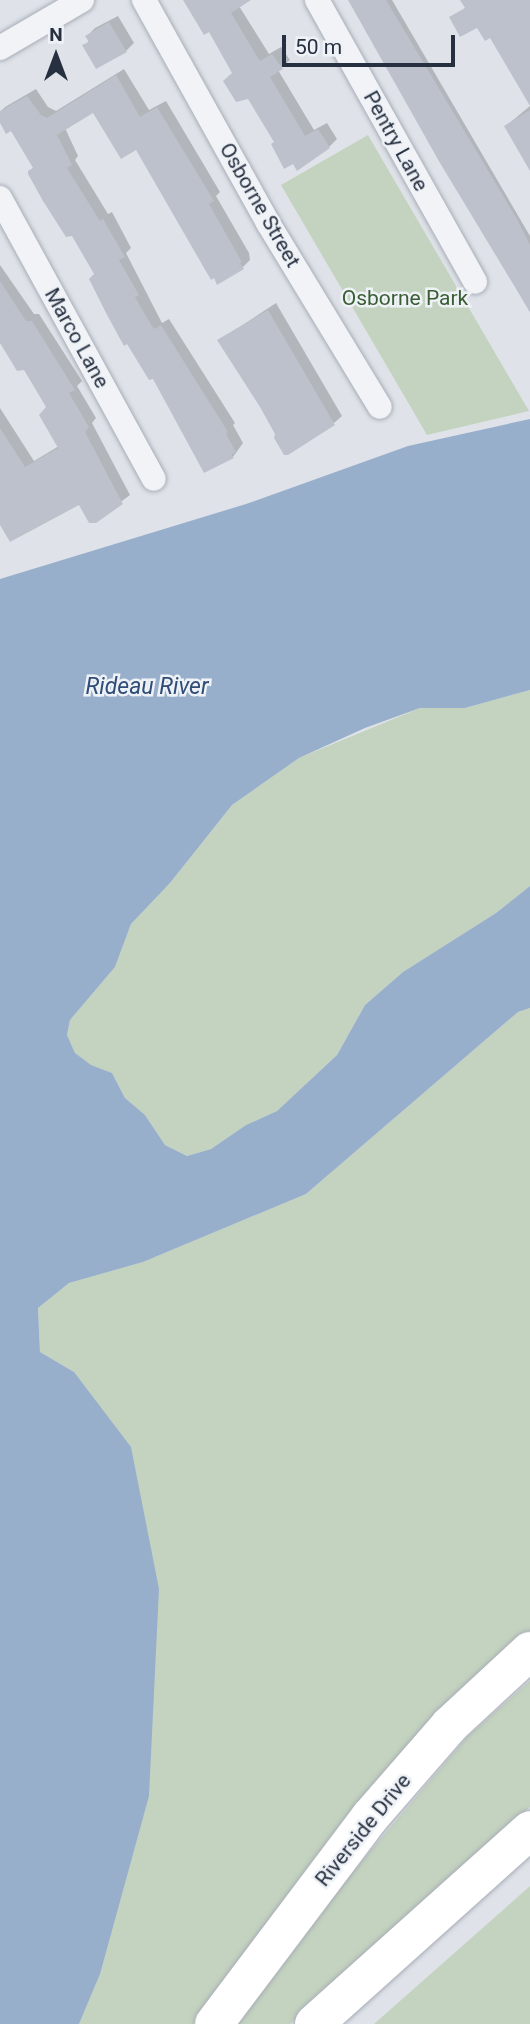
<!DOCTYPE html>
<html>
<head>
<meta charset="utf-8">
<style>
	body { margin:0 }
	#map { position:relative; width:530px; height:2024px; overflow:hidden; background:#dfe3e9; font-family:Roboto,sans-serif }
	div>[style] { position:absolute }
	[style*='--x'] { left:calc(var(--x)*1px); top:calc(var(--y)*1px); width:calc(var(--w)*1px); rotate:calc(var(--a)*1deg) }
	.green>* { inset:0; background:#c4d3bf }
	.water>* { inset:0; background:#98afcb }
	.shadow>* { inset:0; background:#0003 }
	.building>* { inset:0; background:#bcc1cc }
	.roads { filter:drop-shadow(0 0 2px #a8adb7) drop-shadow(0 0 2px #a8adb7) }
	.street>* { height:24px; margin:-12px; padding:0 12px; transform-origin:12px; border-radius:12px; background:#f2f3f7 }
	.primary>* { height:38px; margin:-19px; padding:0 19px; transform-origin:19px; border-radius:19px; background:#fff }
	span { translate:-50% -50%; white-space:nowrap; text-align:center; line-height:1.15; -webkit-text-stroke:5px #eef2f6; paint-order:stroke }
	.street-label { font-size:21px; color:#273041 }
	.park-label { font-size:21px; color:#3a5d33 }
	.water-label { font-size:23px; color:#2f4d77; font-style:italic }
	.north { position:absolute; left:21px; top:21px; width:70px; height:70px; -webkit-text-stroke:5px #eef2f6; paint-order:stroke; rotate:0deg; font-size:19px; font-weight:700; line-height:28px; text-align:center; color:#273041 }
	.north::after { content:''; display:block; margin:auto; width:24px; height:32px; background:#273041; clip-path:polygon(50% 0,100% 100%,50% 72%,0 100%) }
	.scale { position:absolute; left:282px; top:35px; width:173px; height:32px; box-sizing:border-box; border:4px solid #273041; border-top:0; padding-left:9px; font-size:21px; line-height:24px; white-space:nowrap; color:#273041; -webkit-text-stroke:5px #eef2f6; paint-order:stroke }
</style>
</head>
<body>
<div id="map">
	<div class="green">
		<div style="clip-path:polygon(368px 135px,529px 411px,427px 435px,281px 185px)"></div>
		<div style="clip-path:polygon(530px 690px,530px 886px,496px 913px,403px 972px,365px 1005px,337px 1055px,277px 1111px,246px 1125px,211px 1149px,187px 1156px,165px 1145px,145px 1115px,125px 1098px,112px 1073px,90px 1065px,75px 1053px,67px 1035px,70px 1020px,115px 967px,131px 924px,170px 883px,232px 805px,299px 758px,420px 708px,465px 708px)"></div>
		<div style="clip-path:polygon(530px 1008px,530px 1651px,214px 2024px,79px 2024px,100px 1973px,74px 1372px,40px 1352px,38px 1308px,69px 1283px,143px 1262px,306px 1194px,518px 1012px)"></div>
		<div style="clip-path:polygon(530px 1681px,530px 1807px,290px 2024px,235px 2024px,334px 1894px,468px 1736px)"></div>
		<div style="clip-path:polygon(530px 1886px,530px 2024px,374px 2024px)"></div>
	</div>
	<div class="water">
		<div style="clip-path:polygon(530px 419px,530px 690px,465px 708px,420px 708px,365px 728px,299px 758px,232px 805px,170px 883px,131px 924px,115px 967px,70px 1020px,67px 1035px,75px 1053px,91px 1065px,112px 1073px,125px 1098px,145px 1115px,165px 1145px,187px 1156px,211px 1149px,246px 1125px,277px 1111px,337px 1055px,365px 1005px,403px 972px,496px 913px,530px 886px,530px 1008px,518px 1012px,306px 1194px,143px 1262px,69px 1283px,38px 1308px,40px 1352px,74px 1372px,131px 1447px,159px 1589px,149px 1796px,100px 1974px,79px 2024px,0 2024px,0 579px,246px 504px,408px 446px)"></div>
	</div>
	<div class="shadow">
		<div style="clip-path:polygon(185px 0,248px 0,239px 6px,269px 54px,281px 47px,290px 60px,278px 70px,314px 130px,327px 123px,337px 139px,329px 147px,276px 141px,210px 30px)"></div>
		<div style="clip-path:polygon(349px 0,392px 0,530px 236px,530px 312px)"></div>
		<div style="clip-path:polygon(118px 16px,134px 43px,126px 51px,84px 46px,90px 40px,87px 36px,95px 28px)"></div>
		<div style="clip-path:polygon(124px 69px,149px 110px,166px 101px,220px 192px,216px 196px,249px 253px,250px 260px,242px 268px,137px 147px,94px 111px,65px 128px,78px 156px,75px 160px,108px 214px,112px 212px,131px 248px,126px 253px,162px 323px,169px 319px,235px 423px,233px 425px,243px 443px,233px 457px,154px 376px,73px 234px,30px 171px,35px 166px,12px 129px,0 120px,0 112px,5px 107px,36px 89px,48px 107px,56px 111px)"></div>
		<div style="clip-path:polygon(530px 106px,530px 157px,506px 126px)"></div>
		<div style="clip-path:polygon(0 265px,34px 314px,39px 314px,82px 381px,77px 386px,96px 418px,92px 423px,130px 495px,95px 521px,79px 503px,0 521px,0 408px,34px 461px,59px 446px,48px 407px,25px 368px,0 340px)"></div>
		<div style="clip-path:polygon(276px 303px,342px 416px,334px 423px,220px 340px)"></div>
	</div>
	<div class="building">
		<div style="clip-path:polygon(183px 0,251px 0,231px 13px,260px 61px,272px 54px,283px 69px,270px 77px,305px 136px,318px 129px,330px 148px,297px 171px,293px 164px,284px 169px,271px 144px,274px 142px,248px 99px,236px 102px,223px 81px,232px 73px,209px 32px,204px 35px)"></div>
		<div style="clip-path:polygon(348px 0,386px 0,517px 219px,530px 245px,530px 312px,440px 163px)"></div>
		<div style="clip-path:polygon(460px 0,530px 0,530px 106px,490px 38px,485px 41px,477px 28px,460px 37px,449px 17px,465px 8px)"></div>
		<div style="clip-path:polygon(109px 22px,127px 52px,96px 69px,82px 45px,89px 42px,85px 36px)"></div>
		<div style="clip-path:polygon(116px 75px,140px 117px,157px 107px,214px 201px,209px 204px,242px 262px,240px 263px,244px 269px,217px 285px,214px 278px,211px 280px,136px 150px,121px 159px,93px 113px,57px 135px,72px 165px,67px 168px,100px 221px,103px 219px,125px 257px,119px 260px,139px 295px,135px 297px,144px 313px,154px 329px,161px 325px,228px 432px,226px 434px,236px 452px,231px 455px,234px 458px,204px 473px,153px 379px,149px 380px,127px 344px,124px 346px,106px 313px,89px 279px,94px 274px,72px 236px,66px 237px,43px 201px,28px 174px,28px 171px,33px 168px,11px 131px,6px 134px,0 123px,0 111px,27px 96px,41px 115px,47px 118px)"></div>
		<div style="clip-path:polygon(530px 110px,530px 171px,504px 126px)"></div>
		<div style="clip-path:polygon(0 281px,26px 321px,32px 321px,75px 390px,69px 393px,89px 427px,85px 432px,123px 504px,96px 523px,89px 523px,79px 505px,10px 542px,0 525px,0 428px,25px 467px,58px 448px,39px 415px,46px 407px,24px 370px,17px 371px,0 343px)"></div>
		<div style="clip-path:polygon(268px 310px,335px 425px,288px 455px,284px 455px,274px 438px,275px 434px,260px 407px,217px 340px)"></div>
	</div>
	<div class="roads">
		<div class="street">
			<div style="--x:144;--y:0;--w:255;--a:60.9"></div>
			<div style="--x:268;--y:223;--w:215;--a:58.7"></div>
			<div style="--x:317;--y:0;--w:323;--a:60.7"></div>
			<div style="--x:0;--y:48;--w:95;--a:-30.3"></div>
			<div style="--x:0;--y:198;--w:320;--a:61.3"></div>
		</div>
		<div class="primary">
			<div style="--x:214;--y:2024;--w:259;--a:-53"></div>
			<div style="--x:370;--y:1817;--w:122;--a:-49"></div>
			<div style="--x:450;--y:1725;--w:109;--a:-42.8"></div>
			<div style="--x:314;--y:2024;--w:290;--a:-41.9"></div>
		</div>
	</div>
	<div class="street-label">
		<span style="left:396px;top:141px;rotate:61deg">Pentry Lane</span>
		<span style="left:260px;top:205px;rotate:60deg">Osborne Street</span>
		<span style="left:77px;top:338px;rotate:61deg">Marco Lane</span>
		<span style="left:363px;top:1830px;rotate:-51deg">Riverside Drive</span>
	</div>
	<div class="park-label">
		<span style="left:405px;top:298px">Osborne Park</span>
	</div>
	<div class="water-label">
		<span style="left:147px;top:687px">Rideau River</span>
	</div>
	<div class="north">N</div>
	<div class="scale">50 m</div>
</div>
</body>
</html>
